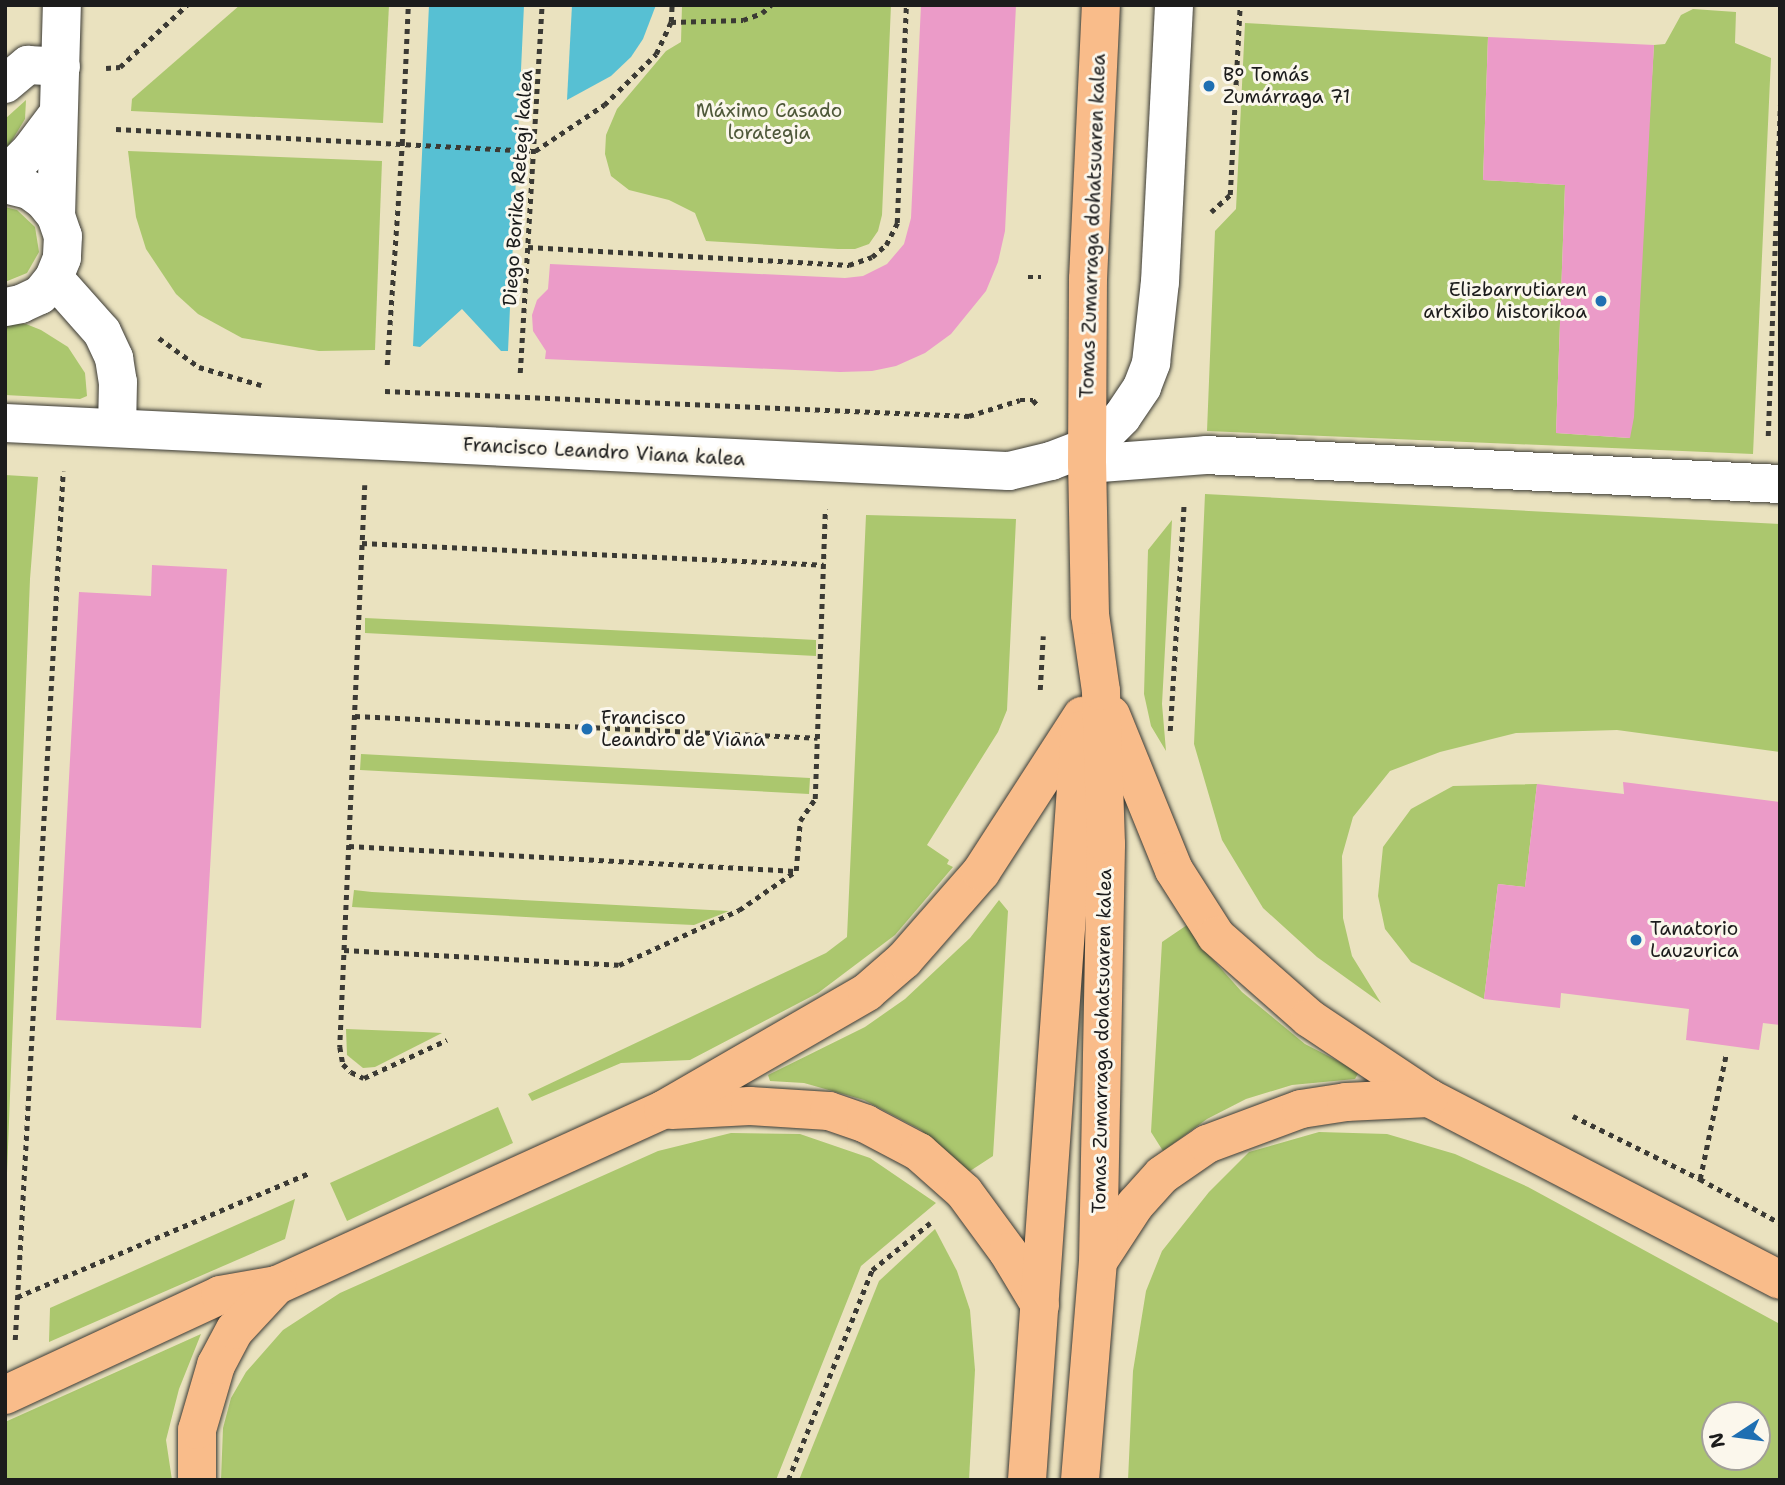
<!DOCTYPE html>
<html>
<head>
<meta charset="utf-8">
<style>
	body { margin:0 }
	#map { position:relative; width:1785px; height:1485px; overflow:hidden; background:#eae2bf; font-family:"Shantell Sans",sans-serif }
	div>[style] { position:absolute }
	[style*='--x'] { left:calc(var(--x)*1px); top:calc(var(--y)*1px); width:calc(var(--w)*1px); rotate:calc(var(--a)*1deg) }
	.green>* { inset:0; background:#abc76e }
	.water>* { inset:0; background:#57c0d3 }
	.building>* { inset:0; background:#eb9bc8 }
	.path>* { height:4.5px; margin-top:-2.25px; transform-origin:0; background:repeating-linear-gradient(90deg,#3b3a34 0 5px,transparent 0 10px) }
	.roads { filter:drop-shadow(0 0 2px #3b3a34) drop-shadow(0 0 2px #3b3a34) }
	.minor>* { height:38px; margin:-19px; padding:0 19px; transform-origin:19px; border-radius:19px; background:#fff }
	.major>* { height:38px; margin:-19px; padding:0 19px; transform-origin:19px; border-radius:19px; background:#f9bc8a }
	.dots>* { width:19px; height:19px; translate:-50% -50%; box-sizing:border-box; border:4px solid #fbf7ec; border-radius:50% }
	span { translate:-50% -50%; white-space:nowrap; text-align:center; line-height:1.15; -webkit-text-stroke:6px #fbf7ec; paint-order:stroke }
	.poi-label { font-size:19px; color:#1c1c1c }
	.left { translate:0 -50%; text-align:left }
	.right { translate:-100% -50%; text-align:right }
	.park-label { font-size:19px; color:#4e5839 }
	.street-label { font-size:19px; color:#1c1c1c }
	.frame { position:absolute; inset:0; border:7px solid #1c1c1c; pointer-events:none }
	.north { position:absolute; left:1701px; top:1401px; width:70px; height:70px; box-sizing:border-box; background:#fbf7ec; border:2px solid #a29f99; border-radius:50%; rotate:257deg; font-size:19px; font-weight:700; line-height:28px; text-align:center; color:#1c1c1c }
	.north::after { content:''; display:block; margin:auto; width:24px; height:32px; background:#1f6fb2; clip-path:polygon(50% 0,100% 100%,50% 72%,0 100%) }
</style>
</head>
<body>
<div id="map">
	<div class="green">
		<div style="clip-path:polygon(240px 5px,389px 5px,383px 123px,131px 111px,132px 99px)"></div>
		<div style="clip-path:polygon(682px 5px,891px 5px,882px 215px,878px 231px,869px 244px,855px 249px,838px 249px,706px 241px,695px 213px,669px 200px,629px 190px,611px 176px,605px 154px,606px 135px,617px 109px,666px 51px,681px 42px)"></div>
		<div style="clip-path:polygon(1693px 9px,1736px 12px,1735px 43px,1771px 58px,1753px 454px,1207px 431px,1215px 231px,1236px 209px,1245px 23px,1488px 37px,1483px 180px,1565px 185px,1556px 433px,1629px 438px,1654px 45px,1665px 44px,1681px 15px)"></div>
		<div style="clip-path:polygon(26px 100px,25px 119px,5px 152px,5px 119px)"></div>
		<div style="clip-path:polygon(128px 151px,382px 161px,375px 350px,319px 351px,242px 338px,198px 314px,176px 294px,146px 249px,136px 217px)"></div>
		<div style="clip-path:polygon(5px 207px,17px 210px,35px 227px,39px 252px,27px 273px,5px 282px)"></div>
		<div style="clip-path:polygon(12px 324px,26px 324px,41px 330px,68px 347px,85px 373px,87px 396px,80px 399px,5px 395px,5px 325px)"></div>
		<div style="clip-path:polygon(5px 475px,38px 477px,30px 579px,5px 1225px)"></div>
		<div style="clip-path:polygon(1205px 494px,1780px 524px,1780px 752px,1617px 730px,1516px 733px,1440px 752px,1390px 771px,1353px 817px,1342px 856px,1343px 918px,1352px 956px,1381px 1003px,1317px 957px,1263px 908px,1222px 840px,1194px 744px)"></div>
		<div style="clip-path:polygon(866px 515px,1016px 519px,1007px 710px,998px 732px,927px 845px,949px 860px,947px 864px,953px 867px,895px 935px,818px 993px,690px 1060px,621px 1063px,532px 1101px,528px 1094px,826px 953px,847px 937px)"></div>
		<div style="clip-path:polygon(1172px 520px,1162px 704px,1166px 751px,1151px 726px,1144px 694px,1148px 550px)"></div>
		<div style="clip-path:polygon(365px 618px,816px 640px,816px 656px,365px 633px)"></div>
		<div style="clip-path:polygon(361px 754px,810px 778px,809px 794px,360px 770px)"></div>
		<div style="clip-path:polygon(1537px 784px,1525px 887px,1498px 884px,1484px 999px,1411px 962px,1385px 929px,1378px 896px,1383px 847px,1411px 809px,1453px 786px)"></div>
		<div style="clip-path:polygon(354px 890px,372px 892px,729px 911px,694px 925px,562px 919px,352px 907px)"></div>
		<div style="clip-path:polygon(999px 900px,1008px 911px,993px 1156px,967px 1173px,921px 1130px,864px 1100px,804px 1083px,770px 1081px,768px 1075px,865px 1027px,905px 999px,970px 938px)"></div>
		<div style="clip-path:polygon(1187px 925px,1199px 944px,1242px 992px,1305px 1044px,1359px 1072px,1355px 1079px,1292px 1085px,1246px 1099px,1207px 1119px,1163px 1151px,1151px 1132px,1162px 942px)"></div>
		<div style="clip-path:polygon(346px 1029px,423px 1032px,442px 1033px,375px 1067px,363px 1068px,347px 1055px)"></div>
		<div style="clip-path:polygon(498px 1107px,513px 1143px,347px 1221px,330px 1183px)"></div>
		<div style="clip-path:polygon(evenodd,1319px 1132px,1387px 1134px,1455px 1154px,1528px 1187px,1778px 1323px,1780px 1480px,1128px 1480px,1133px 1371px,1146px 1291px,1162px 1251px,1209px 1192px,1249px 1152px,1319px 1132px,1715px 1415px,1757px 1415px,1757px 1457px,1715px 1457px,1715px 1415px)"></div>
		<div style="clip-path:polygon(731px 1133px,800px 1134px,870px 1158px,936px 1203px,861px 1266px,776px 1480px,221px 1480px,223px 1428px,231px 1398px,246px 1372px,283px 1330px,340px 1293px,658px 1151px)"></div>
		<div style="clip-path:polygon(295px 1199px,285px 1239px,49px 1342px,50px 1308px)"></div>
		<div style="clip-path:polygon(935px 1229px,957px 1271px,970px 1310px,975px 1370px,969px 1480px,799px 1480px,879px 1281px)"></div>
		<div style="clip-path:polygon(201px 1334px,179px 1389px,166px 1440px,172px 1480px,5px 1480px,5px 1422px)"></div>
	</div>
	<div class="water">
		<div style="clip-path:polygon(429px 5px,524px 5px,508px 351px,501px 351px,462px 309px,420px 347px,413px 346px)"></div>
		<div style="clip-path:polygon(572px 5px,656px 5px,643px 39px,631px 57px,611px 76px,567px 100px)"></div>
	</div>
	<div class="building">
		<div style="clip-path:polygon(921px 5px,1016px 5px,1005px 231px,998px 262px,986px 291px,951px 334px,925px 353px,896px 366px,872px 371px,840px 372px,545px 359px,546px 351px,533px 331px,532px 315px,537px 300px,548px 289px,550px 264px,845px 278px,863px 276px,887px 264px,904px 244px,911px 218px)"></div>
		<div style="clip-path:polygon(1488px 37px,1654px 45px,1634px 417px,1630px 438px,1556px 433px,1565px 185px,1483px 180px)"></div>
		<div style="clip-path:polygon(152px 565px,227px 569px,201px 1028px,56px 1020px,79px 592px,151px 596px)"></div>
		<div style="clip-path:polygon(1623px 782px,1780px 802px,1780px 1025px,1763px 1023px,1759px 1050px,1686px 1040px,1689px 1009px,1561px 993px,1560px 1008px,1484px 999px,1498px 884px,1525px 887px,1537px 784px,1624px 794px)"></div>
	</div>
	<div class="path">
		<div style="--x:671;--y:22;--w:72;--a:-1.6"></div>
		<div style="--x:743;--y:20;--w:20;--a:-20"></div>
		<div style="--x:762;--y:13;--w:12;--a:-42"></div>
		<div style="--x:106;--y:68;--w:14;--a:-4"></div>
		<div style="--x:120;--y:67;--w:91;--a:-42.8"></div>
		<div style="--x:116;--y:129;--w:420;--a:3"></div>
		<div style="--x:535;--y:151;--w:83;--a:-33.7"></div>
		<div style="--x:604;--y:105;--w:73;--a:-44.4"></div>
		<div style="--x:656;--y:54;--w:35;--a:-65"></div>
		<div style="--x:671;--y:22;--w:17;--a:-87"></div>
		<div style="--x:1211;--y:212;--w:25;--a:-42"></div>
		<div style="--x:1230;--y:195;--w:190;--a:-87"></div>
		<div style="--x:528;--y:247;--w:322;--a:3.2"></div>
		<div style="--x:849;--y:265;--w:24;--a:-19"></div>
		<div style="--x:872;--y:257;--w:18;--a:-41"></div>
		<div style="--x:886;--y:245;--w:25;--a:-63"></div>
		<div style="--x:897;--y:223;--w:218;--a:-87.6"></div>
		<div style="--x:1028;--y:277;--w:13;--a:0"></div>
		<div style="--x:159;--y:338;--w:49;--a:35.9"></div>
		<div style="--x:199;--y:367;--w:65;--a:16.2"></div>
		<div style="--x:387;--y:365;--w:222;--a:-86.1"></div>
		<div style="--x:402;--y:144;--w:139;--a:-87.5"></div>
		<div style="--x:520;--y:373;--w:369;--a:-86.6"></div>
		<div style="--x:385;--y:391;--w:585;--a:2.45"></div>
		<div style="--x:969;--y:416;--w:53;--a:-17.4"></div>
		<div style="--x:1020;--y:400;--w:13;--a:0"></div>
		<div style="--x:1033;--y:400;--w:9;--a:49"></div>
		<div style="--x:1768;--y:436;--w:331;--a:-87.9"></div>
		<div style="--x:365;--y:485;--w:563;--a:92.55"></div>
		<div style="--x:340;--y:1047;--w:17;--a:80"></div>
		<div style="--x:343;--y:1064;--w:11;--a:45"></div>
		<div style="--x:351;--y:1072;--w:14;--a:25"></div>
		<div style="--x:364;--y:1078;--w:91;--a:-24.6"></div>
		<div style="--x:362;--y:543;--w:462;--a:2.7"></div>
		<div style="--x:1040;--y:690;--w:54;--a:-86.8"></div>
		<div style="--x:355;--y:716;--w:463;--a:2.7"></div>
		<div style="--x:1170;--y:731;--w:229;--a:-86.5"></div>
		<div style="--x:349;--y:846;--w:447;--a:3.2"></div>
		<div style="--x:344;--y:950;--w:275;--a:3.1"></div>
		<div style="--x:619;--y:965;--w:132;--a:-24.6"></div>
		<div style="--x:739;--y:910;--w:69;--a:-34.4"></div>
		<div style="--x:796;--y:871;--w:50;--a:-85.4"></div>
		<div style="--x:800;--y:821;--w:27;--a:-56"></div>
		<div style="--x:815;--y:799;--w:290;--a:-88"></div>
		<div style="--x:1573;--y:1116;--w:142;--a:26.4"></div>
		<div style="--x:1700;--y:1179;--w:91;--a:28.8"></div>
		<div style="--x:1700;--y:1179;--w:127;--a:-78.2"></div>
		<div style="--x:17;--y:1297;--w:319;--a:-23"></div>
		<div style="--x:15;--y:1340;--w:870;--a:-86.84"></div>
		<div style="--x:788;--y:1480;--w:226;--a:-68.2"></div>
		<div style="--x:872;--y:1270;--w:75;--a:-39"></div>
	</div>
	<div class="roads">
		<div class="minor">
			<div style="--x:5;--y:84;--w:30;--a:-40"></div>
			<div style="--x:28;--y:65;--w:33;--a:3"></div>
			<div style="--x:5;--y:176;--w:37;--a:-45"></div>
			<div style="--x:31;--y:150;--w:45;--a:-53.1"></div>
			<div style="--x:5;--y:184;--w:25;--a:14"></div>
			<div style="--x:29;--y:190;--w:19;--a:36"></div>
			<div style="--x:44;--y:201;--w:19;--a:51"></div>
			<div style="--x:56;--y:216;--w:21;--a:71"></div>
			<div style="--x:63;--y:236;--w:22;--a:93"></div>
			<div style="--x:62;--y:258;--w:22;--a:112"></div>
			<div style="--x:54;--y:278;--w:22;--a:129"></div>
			<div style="--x:40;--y:295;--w:21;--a:155"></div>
			<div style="--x:21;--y:304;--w:16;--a:169"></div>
			<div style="--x:56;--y:216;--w:211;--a:-88.4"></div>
			<div style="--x:54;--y:278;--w:72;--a:48.4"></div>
			<div style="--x:102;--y:332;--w:29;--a:65"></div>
			<div style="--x:114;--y:358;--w:24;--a:81"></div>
			<div style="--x:118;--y:382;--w:46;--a:91.2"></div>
			<div style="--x:5;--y:423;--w:1005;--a:2.74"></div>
			<div style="--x:1009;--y:471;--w:43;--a:-13.4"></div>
			<div style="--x:1051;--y:461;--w:39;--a:-21"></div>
			<div style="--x:1087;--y:447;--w:22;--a:-36"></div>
			<div style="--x:1105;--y:434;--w:24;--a:-45"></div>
			<div style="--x:1122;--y:417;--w:36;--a:-56"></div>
			<div style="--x:1142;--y:387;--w:26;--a:-69"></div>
			<div style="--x:1151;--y:363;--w:81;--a:-83.7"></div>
			<div style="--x:1160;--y:282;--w:277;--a:-87.1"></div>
			<div style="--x:1087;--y:464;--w:119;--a:-4.3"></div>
			<div style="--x:1206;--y:455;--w:575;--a:2.89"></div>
		</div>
		<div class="major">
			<div style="--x:1111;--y:715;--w:167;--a:67.9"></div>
			<div style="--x:1174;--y:870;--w:78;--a:57.5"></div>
			<div style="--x:1216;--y:936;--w:124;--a:41.4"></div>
			<div style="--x:1309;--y:1018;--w:144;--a:33.7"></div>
			<div style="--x:1429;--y:1098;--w:395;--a:27.4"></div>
			<div style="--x:672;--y:1110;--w:78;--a:-2.9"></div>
			<div style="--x:750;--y:1106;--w:79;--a:3.6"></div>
			<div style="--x:829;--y:1111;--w:39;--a:19"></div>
			<div style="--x:866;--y:1124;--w:60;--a:27.8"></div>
			<div style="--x:919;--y:1152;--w:60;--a:41.6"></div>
			<div style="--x:964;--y:1192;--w:74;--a:53.7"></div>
			<div style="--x:1008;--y:1252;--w:62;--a:58.9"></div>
			<div style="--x:1099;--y:1260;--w:66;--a:-56.8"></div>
			<div style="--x:1135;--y:1205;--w:40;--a:-48"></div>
			<div style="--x:1162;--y:1175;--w:55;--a:-34.6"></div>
			<div style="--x:1207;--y:1144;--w:100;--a:-20.4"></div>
			<div style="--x:1301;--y:1109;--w:46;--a:-8.8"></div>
			<div style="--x:1346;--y:1102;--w:83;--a:-2.8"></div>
			<div style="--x:5;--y:1395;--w:237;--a:-24.9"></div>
			<div style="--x:220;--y:1295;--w:58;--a:-10"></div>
			<div style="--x:277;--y:1285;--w:424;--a:-24.4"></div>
			<div style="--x:663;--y:1110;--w:236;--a:-30"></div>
			<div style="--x:867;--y:992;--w:49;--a:-40.9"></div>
			<div style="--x:904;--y:960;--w:117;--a:-48.8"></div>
			<div style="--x:981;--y:872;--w:186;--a:-57.1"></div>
			<div style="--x:197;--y:1480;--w:50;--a:-90"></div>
			<div style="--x:197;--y:1430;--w:68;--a:-73.7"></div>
			<div style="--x:216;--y:1365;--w:40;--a:-62"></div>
			<div style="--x:235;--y:1330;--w:62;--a:-47"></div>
			<div style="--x:1027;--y:1480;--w:751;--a:-85.95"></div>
			<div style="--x:1080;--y:1480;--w:219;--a:-85.3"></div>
			<div style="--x:1098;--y:1262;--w:418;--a:-88.9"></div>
			<div style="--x:1106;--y:844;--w:153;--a:-91.9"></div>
			<div style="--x:1101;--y:691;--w:77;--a:-98.2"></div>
			<div style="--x:1090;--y:615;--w:151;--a:-91.1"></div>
			<div style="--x:1087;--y:464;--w:185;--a:-89.7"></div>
			<div style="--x:1088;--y:279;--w:274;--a:-87.3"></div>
		</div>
	</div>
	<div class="dots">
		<div style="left:1209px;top:86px;background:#1f6fb2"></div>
		<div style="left:1601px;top:301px;background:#1f6fb2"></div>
		<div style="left:587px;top:729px;background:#1f6fb2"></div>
		<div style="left:1636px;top:940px;background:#1f6fb2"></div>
	</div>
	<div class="poi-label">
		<span class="left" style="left:1223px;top:86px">Bº Tomás<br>Zumárraga 71</span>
		<span class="right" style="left:1587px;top:301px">Elizbarrutiaren<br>artxibo historikoa</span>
		<span class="left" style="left:601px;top:729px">Francisco<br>Leandro de Viana</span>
		<span class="left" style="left:1650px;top:940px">Tanatorio<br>Lauzurica</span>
	</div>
	<div class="park-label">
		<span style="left:769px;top:122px">Máximo Casado<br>lorategia</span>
	</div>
	<div class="street-label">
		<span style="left:518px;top:188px;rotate:-86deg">Diego Borika Retegi kalea</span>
		<span style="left:1093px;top:226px;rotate:-88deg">Tomas Zumarraga dohatsuaren kalea</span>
		<span style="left:604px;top:452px;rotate:3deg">Francisco Leandro Viana kalea</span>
		<span style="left:1102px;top:1041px;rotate:-89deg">Tomas Zumarraga dohatsuaren kalea</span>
	</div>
	<div class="frame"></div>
	<div class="north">N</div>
</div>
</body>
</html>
